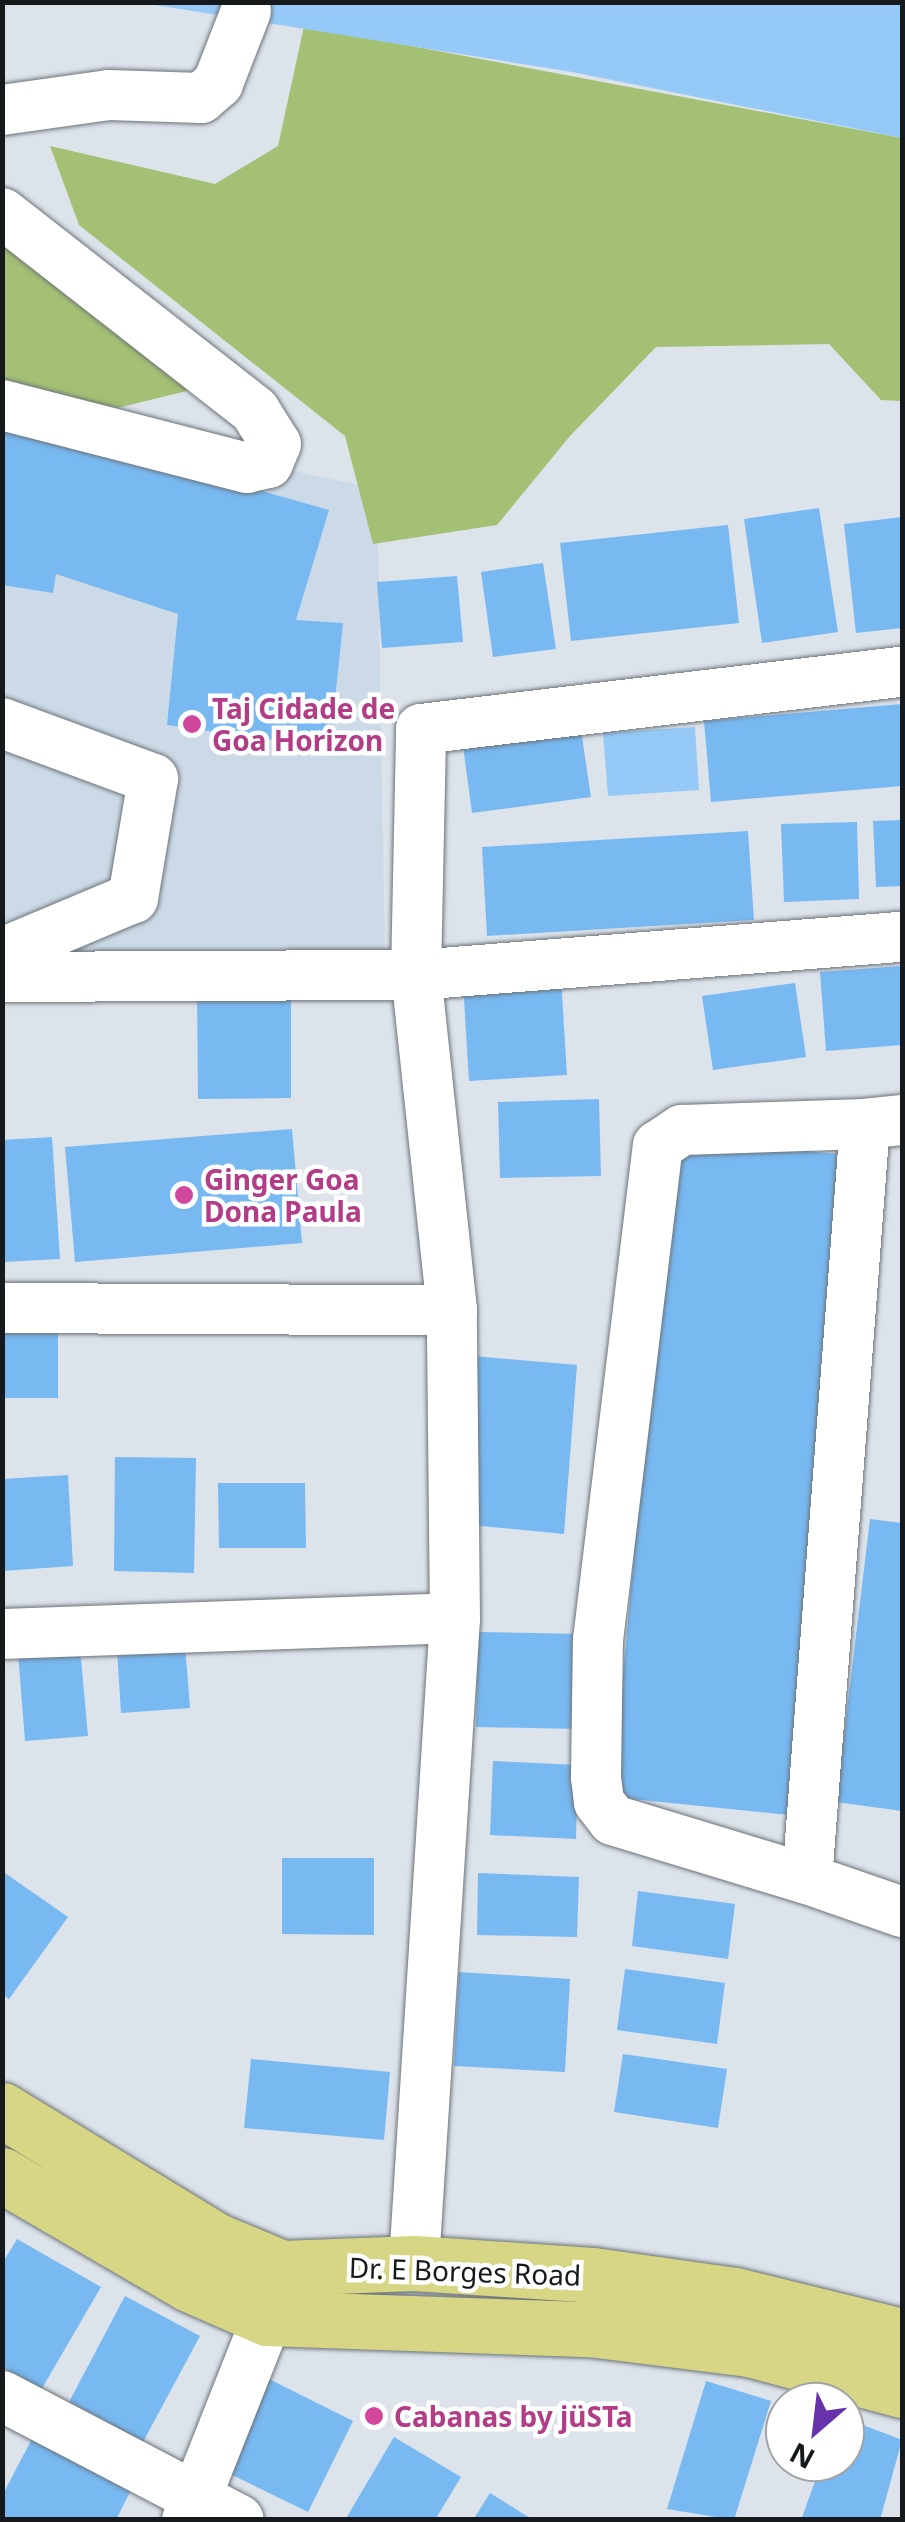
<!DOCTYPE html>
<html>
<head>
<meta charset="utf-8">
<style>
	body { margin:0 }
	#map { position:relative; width:905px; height:2522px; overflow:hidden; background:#dce3ea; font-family:"Noto Sans",sans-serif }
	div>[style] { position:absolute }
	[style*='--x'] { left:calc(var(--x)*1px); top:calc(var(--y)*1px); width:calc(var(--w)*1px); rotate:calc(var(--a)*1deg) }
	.built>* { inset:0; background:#ccdae7 }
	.forest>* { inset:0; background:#a4c074 }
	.water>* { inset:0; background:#95caf8 }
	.building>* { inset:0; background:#78b9f2 }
	.roads { filter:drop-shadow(0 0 2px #6c7379) drop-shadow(0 0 2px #6c7379) }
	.minor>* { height:50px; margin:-25px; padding:0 25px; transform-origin:25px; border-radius:25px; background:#fff }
	.major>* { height:55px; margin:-27.5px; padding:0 27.5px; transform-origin:27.5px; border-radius:27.5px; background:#d6d685 }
	.dots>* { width:28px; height:28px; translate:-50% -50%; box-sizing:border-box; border:5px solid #fff; border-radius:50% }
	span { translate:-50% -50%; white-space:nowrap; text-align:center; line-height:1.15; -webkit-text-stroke:9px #fff; paint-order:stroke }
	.hotel-label { font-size:28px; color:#b23c85; font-weight:700 }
	.left { translate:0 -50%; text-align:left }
	.street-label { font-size:28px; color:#16191b }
	.frame { position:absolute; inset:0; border:5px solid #16191b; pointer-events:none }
	.north { position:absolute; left:765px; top:2382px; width:100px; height:100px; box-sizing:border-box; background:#fff; border:2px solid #a2a3a4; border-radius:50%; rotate:208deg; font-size:28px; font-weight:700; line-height:40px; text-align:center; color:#16191b }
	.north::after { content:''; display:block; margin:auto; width:35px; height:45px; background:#6733aa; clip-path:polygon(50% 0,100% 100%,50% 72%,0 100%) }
</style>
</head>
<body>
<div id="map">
	<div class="built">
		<div style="clip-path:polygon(3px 408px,377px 489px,385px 958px,3px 992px)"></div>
	</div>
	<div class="forest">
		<div style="clip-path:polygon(304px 26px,902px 138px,902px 401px,881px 400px,829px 344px,656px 347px,570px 436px,497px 525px,373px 544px,345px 436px,79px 225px,50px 146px,215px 184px,278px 146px)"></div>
		<div style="clip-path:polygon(2px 241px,195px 389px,117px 408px,3px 384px)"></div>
	</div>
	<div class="water">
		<div style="clip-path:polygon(143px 3px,902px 3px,902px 138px,572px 72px)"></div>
		<div style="clip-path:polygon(695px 727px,699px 790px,608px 796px,603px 733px)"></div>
	</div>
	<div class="building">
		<div style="clip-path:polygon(2px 427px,76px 438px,329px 510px,296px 620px,343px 623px,330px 748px,167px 725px,178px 614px,56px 574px,53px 593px,2px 585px)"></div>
		<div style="clip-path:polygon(819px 508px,838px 632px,762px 643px,744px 519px)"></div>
		<div style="clip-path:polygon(902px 517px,902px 628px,856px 633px,844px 524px)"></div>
		<div style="clip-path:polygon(728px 525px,739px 623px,571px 641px,560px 543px)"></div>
		<div style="clip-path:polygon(543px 563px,556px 649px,493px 657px,481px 572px)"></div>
		<div style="clip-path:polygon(457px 576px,463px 642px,382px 648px,377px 582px)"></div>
		<div style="clip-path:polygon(902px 704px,902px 786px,711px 802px,704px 721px)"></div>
		<div style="clip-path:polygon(581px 730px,591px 797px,472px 813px,463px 746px)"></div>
		<div style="clip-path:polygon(902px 820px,902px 886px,876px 887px,873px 821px)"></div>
		<div style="clip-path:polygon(857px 822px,859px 899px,784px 902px,781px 824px)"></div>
		<div style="clip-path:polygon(748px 831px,754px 920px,487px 936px,482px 847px)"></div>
		<div style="clip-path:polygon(902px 966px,902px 1045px,826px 1051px,820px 972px)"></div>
		<div style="clip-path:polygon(561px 978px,567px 1075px,469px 1081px,463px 983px)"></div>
		<div style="clip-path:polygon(795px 983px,806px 1057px,713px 1070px,702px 996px)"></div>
		<div style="clip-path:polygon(197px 991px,291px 991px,291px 1098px,198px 1099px)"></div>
		<div style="clip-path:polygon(599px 1099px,601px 1176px,500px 1178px,498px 1102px)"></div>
		<div style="clip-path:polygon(292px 1129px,302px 1243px,75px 1262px,65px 1147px)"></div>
		<div style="clip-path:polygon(52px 1137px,60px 1259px,2px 1262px,2px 1140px)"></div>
		<div style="clip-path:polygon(672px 1138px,848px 1155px,788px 1815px,612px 1797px)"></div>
		<div style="clip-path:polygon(2px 1324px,58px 1325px,58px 1398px,2px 1398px)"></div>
		<div style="clip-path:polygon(474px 1356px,577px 1365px,564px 1534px,460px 1524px)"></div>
		<div style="clip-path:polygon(115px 1457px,196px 1458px,194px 1573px,114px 1571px)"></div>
		<div style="clip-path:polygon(68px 1475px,73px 1566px,2px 1571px,2px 1479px)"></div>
		<div style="clip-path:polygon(218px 1483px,305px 1483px,306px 1548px,219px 1548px)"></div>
		<div style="clip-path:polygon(870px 1519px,902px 1523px,902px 1811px,836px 1802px)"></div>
		<div style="clip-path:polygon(478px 1632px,581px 1634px,580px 1729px,476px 1727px)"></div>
		<div style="clip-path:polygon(185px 1645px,190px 1708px,121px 1713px,117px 1650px)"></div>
		<div style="clip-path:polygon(80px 1648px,88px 1736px,25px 1741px,18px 1653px)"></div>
		<div style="clip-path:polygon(493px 1761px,578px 1765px,576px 1839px,490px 1835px)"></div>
		<div style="clip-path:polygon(282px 1858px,374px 1858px,374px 1935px,282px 1934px)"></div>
		<div style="clip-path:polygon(2px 1871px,68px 1917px,9px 1999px,2px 1994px)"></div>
		<div style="clip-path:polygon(478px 1873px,579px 1877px,577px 1937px,477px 1935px)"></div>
		<div style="clip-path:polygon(638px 1891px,735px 1904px,728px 1959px,632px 1946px)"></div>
		<div style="clip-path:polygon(625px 1969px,725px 1983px,717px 2044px,617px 2030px)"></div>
		<div style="clip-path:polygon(459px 1972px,570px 1979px,565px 2072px,454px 2066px)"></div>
		<div style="clip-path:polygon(623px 2054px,727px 2069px,718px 2128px,614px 2112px)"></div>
		<div style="clip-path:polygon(251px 2059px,390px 2072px,384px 2140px,244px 2128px)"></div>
		<div style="clip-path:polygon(17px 2239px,101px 2287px,41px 2390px,2px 2367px,2px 2264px)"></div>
		<div style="clip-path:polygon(125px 2296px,200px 2336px,143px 2442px,69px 2402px)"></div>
		<div style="clip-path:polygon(269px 2379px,353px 2421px,308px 2512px,224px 2471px)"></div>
		<div style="clip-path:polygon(706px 2381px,771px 2401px,734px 2520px,667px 2509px)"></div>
		<div style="clip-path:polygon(845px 2418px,902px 2440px,880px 2520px,801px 2520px,822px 2462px,845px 2462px)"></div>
		<div style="clip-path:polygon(35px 2433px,134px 2484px,116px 2520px,2px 2520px,2px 2496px)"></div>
		<div style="clip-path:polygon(394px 2437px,461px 2477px,435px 2520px,345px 2520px)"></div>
		<div style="clip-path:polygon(490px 2493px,533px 2520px,473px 2520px)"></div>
	</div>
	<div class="roads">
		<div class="minor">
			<div style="--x:2;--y:110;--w:108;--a:-8"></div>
			<div style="--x:109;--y:95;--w:92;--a:1.9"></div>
			<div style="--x:201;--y:98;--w:23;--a:-41"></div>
			<div style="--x:218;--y:83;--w:77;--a:-68.7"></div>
			<div style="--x:2;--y:213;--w:321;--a:38"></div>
			<div style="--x:255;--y:411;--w:39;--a:58"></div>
			<div style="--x:276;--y:444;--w:21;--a:113"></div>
			<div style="--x:268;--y:463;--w:22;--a:167"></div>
			<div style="--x:247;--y:468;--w:253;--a:-165.6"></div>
			<div style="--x:2;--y:723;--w:161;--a:20.3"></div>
			<div style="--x:153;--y:779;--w:121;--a:99.5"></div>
			<div style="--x:133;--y:898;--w:142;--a:157.2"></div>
			<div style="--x:2;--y:977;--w:414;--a:-0.3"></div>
			<div style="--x:416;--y:975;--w:487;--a:-4.5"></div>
			<div style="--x:902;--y:1120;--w:37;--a:174"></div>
			<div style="--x:865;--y:1124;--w:757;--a:94.39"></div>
			<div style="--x:807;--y:1879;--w:101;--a:19.2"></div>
			<div style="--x:2;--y:1308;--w:450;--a:0.3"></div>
			<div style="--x:2;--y:1634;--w:453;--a:-2"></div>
			<div style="--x:807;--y:1879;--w:203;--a:-163.1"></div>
			<div style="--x:613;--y:1820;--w:23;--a:-128"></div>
			<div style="--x:599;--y:1802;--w:25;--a:-97"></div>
			<div style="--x:596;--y:1777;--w:137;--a:-89.2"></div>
			<div style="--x:598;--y:1640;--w:498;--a:-83.1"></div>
			<div style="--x:658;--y:1146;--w:29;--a:-34"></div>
			<div style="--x:682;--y:1130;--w:183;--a:-1.9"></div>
			<div style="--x:414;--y:2263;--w:646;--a:-86.36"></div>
			<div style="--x:455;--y:1618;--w:308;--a:-90.6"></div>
			<div style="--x:452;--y:1310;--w:337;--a:-96.1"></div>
			<div style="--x:416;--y:975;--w:246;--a:-88.8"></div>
			<div style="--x:421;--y:729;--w:484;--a:-6.8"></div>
			<div style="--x:2;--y:2396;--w:267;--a:27.6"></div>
			<div style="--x:187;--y:2520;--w:217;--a:-68.4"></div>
		</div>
		<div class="major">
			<div style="--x:2;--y:2110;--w:250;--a:31.4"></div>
			<div style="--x:215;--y:2240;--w:73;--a:22.7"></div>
			<div style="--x:282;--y:2268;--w:132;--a:-2.2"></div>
			<div style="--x:414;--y:2263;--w:179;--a:3.8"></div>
			<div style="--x:593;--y:2275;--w:143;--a:8"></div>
			<div style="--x:735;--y:2295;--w:172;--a:13.8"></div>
			<div style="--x:2;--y:2175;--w:216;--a:30.2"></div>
			<div style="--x:189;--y:2284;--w:85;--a:23.6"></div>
			<div style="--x:267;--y:2318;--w:322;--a:2"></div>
			<div style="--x:589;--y:2329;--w:161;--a:7.1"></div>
			<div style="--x:749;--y:2349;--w:158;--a:15"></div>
		</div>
	</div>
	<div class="dots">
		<div style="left:192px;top:724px;background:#d1479c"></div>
		<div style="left:184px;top:1195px;background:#d1479c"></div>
		<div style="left:374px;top:2416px;background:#d1479c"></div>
	</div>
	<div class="hotel-label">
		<span class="left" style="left:212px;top:724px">Taj Cidade de<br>Goa Horizon</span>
		<span class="left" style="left:204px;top:1195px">Ginger Goa<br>Dona Paula</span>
		<span class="left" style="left:394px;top:2416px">Cabanas by jüSTa</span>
	</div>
	<div class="street-label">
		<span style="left:465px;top:2271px;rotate:2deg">Dr. E Borges Road</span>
	</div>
	<div class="frame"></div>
	<div class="north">N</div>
</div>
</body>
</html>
